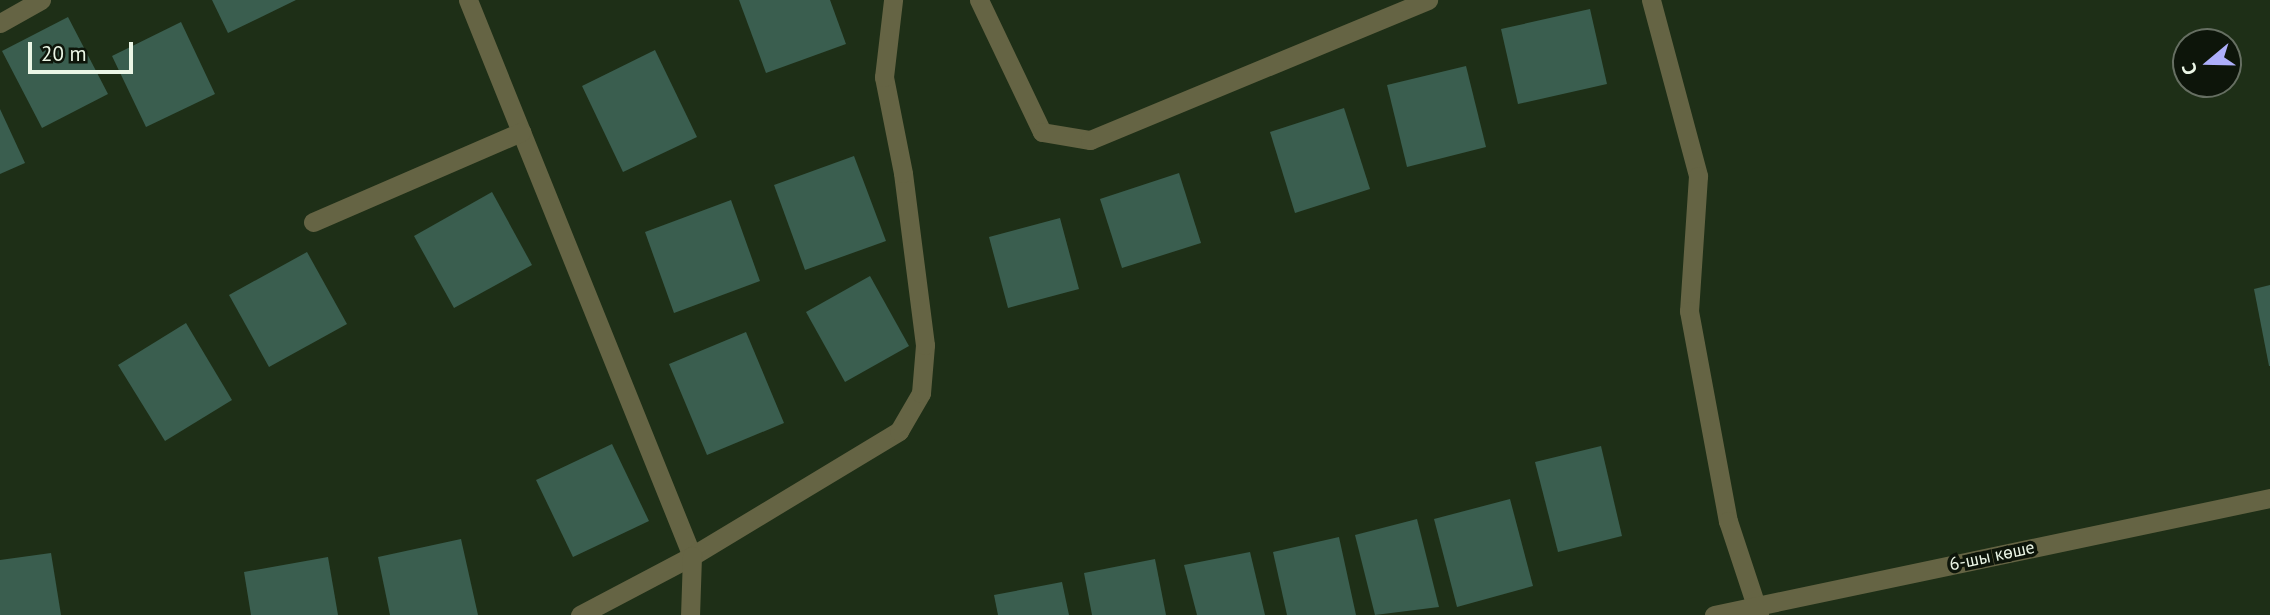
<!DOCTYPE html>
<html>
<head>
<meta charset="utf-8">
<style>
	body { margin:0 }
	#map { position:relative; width:2270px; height:615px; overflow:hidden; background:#1e2f17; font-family:"PT Sans",sans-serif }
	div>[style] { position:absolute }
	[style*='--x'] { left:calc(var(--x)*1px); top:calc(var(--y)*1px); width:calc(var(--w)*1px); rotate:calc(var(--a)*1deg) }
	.building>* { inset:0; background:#3a5e4f }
	.minor>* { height:19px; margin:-9.5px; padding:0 9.5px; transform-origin:9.5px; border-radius:9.5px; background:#656444 }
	span { translate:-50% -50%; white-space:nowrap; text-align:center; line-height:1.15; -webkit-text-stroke:7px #0d150a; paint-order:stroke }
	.street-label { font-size:18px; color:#ebf6e6 }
	.north { position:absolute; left:2172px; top:28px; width:70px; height:70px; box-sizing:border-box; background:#0d150a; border:2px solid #666f62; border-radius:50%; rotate:251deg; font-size:19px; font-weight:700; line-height:28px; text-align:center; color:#ebf6e6 }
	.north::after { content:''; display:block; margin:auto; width:24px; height:32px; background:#adaffb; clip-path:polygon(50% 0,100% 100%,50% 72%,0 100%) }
	.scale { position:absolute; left:28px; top:42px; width:105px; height:32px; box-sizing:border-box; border:4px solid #ebf6e6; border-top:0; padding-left:9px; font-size:21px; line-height:24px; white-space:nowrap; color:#ebf6e6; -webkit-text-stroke:5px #0d150a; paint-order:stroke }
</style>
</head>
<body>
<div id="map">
	<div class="building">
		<div style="clip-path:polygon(212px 0,296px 0,228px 33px)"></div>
		<div style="clip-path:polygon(739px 0,830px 0,846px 44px,766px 73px)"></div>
		<div style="clip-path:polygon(1590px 9px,1607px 84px,1518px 104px,1501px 29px)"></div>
		<div style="clip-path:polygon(68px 17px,108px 94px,42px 128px,2px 51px)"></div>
		<div style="clip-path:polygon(181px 22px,215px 94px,146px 127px,112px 56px)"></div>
		<div style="clip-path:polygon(655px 50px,697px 137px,623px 172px,582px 86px)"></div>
		<div style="clip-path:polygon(1466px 66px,1486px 147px,1407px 167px,1387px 85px)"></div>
		<div style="clip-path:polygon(1344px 108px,1370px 189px,1295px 213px,1270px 132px)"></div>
		<div style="clip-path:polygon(0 109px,25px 163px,0 174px)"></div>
		<div style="clip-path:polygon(854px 156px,886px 241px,805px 270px,774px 185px)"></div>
		<div style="clip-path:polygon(1179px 173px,1201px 243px,1122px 268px,1100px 199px)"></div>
		<div style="clip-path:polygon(492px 192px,532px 265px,454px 308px,414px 236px)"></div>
		<div style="clip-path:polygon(731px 200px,760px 281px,674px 313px,645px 232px)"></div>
		<div style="clip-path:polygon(1060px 218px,1079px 289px,1008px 308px,989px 237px)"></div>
		<div style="clip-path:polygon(307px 252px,347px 324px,269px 367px,229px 295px)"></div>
		<div style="clip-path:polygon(870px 276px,909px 346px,845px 382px,806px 312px)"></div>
		<div style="clip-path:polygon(2270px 285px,2270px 366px,2269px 366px,2254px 289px)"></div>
		<div style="clip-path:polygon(186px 323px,232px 400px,165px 441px,118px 365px)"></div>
		<div style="clip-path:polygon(746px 332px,784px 423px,707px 455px,669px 364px)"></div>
		<div style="clip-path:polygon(612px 444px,649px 521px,573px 557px,536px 480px)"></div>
		<div style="clip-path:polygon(1601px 446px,1622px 536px,1558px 552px,1535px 462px)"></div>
		<div style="clip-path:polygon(1510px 499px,1533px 586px,1457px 607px,1434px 519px)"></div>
		<div style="clip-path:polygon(1417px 519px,1439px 607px,1375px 615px,1355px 535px)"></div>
		<div style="clip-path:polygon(1339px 537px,1356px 615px,1287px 615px,1273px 552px)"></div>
		<div style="clip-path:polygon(461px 539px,478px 615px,390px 615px,378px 557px)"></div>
		<div style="clip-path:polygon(1250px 552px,1265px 615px,1197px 615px,1184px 565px)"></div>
		<div style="clip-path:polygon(51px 553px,61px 615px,0 615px,0 560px)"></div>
		<div style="clip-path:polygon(328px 557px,338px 615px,251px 615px,244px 572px)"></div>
		<div style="clip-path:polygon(1155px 559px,1166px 615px,1092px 615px,1084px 573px)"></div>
		<div style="clip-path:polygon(1062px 582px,1069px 615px,998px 615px,994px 595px)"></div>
	</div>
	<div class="minor">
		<div style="--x:468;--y:0;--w:599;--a:68.06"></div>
		<div style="--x:692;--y:556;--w:242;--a:-31.1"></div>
		<div style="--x:899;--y:431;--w:44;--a:-59.9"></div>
		<div style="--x:921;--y:393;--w:48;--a:-85.2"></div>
		<div style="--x:925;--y:345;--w:173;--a:-97.3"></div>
		<div style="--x:903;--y:173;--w:98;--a:-101.2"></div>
		<div style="--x:884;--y:77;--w:78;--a:-83.3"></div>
		<div style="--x:979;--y:0;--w:146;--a:64.5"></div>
		<div style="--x:1042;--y:132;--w:49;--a:9.5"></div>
		<div style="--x:1090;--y:140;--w:366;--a:-22.5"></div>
		<div style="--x:1651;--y:0;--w:182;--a:75"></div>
		<div style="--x:1698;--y:176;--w:135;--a:93.8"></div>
		<div style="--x:1689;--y:311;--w:214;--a:79.5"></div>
		<div style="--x:1728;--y:521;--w:99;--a:71.7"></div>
		<div style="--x:0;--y:23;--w:47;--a:-29.3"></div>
		<div style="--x:313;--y:222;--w:227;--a:-23.4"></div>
		<div style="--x:580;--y:615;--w:127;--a:-27.8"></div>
		<div style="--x:692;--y:556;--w:59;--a:91.9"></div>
		<div style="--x:1714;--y:615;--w:568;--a:-11.88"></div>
	</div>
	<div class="street-label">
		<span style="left:1992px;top:556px;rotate:-12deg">6-шы көше</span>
	</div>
	<div class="north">С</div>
	<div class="scale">20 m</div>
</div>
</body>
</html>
